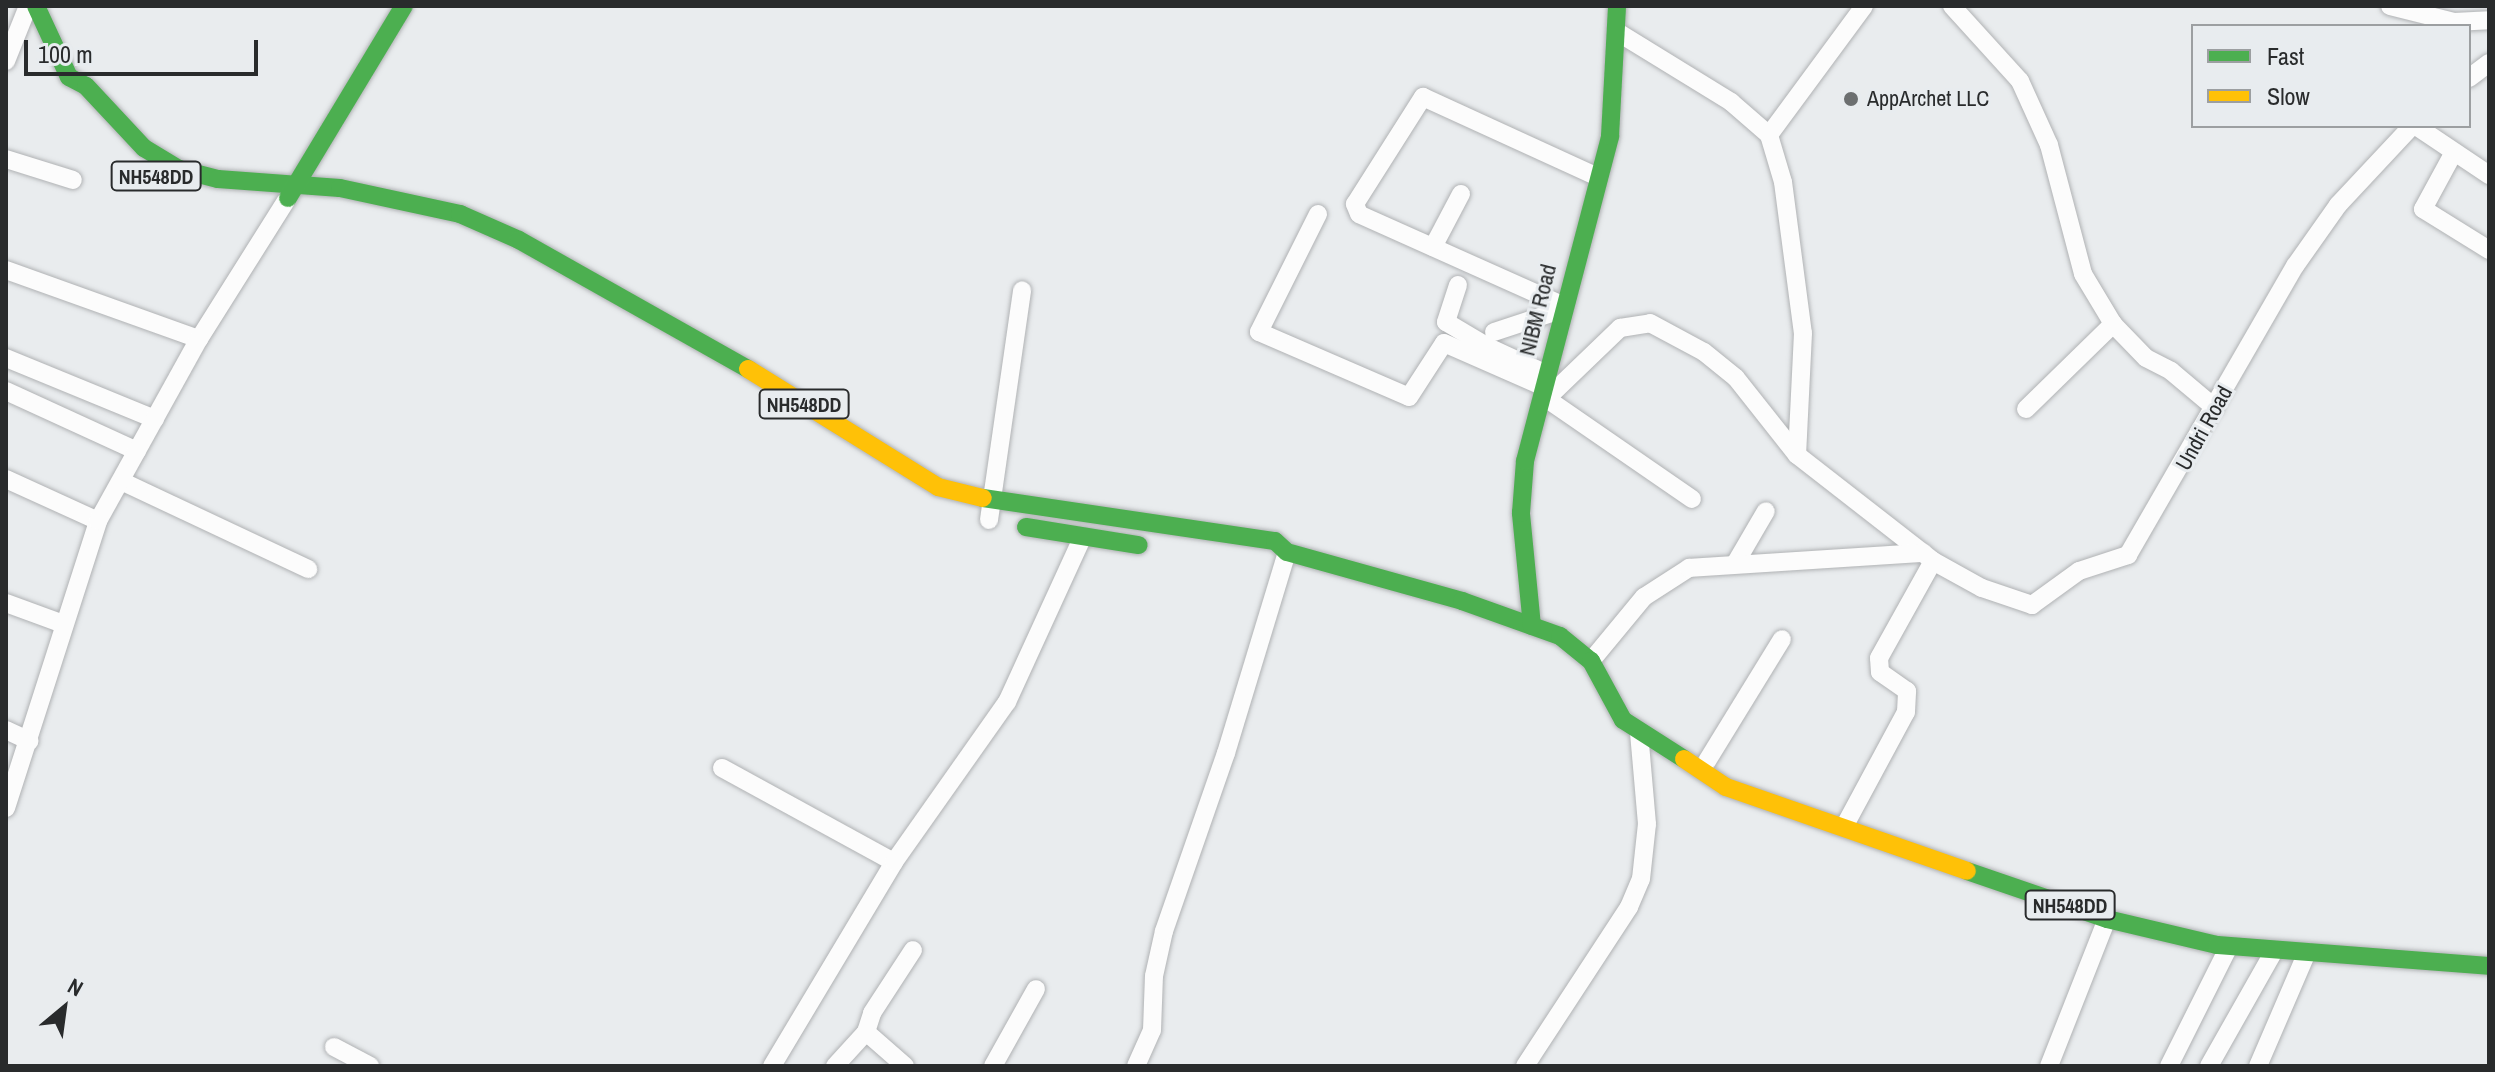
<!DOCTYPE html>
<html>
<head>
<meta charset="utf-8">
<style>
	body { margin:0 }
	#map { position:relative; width:2495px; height:1072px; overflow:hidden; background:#e9ecee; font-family:"Archivo Narrow",sans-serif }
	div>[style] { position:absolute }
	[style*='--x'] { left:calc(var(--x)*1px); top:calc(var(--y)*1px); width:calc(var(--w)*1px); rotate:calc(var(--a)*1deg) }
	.roads { filter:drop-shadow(0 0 2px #b0b2b4) drop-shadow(0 0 2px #b0b2b4) }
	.street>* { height:18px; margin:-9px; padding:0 9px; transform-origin:9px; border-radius:9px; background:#fcfcfc }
	.fast>* { height:18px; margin:-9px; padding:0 9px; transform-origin:9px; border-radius:9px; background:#4caf50 }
	.slow>* { height:18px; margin:-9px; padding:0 9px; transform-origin:9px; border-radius:9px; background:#ffc107 }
	.dots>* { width:22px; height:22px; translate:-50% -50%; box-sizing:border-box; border:4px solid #e8ecef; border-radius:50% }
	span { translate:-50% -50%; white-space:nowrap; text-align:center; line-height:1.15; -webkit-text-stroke:6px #e8ecef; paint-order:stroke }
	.shield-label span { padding:2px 6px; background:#e8ecef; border:2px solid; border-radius:6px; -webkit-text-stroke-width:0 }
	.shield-label { font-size:20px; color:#292b2c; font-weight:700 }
	.poi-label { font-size:22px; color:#292b2c }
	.left { translate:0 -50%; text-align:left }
	.street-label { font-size:22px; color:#292b2c }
	.frame { position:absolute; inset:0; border:8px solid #292b2c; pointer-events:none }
	.legend { position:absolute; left:2191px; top:24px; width:280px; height:104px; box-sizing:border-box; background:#e8ecef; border:2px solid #9c9fa1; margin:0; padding:10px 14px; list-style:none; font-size:24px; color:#292b2c }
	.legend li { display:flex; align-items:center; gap:16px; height:40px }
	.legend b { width:40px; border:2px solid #9c9fa1 }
	.north { position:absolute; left:24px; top:968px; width:80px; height:80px; -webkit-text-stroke:6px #e8ecef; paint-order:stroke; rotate:29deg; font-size:22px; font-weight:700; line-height:32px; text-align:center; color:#292b2c }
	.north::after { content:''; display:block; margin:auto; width:28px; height:36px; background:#292b2c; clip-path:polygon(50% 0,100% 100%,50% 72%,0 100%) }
	.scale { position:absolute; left:24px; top:40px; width:234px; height:36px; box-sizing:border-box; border:4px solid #292b2c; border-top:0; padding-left:10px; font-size:24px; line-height:28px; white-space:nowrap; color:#292b2c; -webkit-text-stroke:6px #e8ecef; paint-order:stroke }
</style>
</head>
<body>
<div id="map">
	<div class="roads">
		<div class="street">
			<div style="--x:1952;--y:6;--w:101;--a:47.8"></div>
			<div style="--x:2020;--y:81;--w:70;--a:65.6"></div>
			<div style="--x:2049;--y:145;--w:133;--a:75.2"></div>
			<div style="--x:2083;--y:274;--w:58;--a:59"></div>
			<div style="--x:2113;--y:324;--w:47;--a:45.9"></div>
			<div style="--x:2146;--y:358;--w:28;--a:27"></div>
			<div style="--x:2171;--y:371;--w:57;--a:40.1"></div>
			<div style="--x:2390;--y:6;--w:66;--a:14"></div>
			<div style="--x:2454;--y:22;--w:35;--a:-3"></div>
			<div style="--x:1619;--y:33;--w:132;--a:31.6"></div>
			<div style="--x:1731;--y:102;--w:50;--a:41"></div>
			<div style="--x:1769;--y:135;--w:49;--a:73.4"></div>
			<div style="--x:1783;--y:182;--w:152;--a:82.5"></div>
			<div style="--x:1803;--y:333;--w:122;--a:92.8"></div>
			<div style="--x:1797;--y:455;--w:172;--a:37.9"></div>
			<div style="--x:6;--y:61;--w:59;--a:-68.2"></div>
			<div style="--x:2469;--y:78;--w:25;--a:-37"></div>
			<div style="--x:2416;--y:126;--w:88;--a:33.9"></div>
			<div style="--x:1769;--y:135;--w:160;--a:-53.6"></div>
			<div style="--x:2454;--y:152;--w:65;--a:118.5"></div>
			<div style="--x:2423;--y:209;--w:78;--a:31.8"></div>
			<div style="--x:6;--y:159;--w:70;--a:17.4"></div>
			<div style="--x:1318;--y:214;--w:132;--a:116.6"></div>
			<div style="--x:1259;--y:332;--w:163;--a:23.4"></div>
			<div style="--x:1409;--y:397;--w:64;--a:-57.1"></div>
			<div style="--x:1444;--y:343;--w:107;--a:23.7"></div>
			<div style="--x:1433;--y:247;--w:60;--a:-62.2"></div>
			<div style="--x:6;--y:270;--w:205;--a:19.7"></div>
			<div style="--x:1458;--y:285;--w:39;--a:108"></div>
			<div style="--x:1446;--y:322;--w:49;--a:30.8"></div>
			<div style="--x:1562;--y:305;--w:222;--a:-155.9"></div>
			<div style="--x:1359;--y:214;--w:11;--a:-112"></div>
			<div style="--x:1355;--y:204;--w:127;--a:-57.6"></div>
			<div style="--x:1423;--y:97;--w:192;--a:24.6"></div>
			<div style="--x:1494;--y:332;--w:71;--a:-18.2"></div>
			<div style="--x:1483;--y:357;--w:11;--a:-63"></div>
			<div style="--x:1488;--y:347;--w:65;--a:24.6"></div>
			<div style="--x:6;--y:358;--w:161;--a:22.3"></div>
			<div style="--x:6;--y:391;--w:144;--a:24.6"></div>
			<div style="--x:1547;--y:399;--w:176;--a:34.6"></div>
			<div style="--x:1541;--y:404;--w:110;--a:-43.9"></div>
			<div style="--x:1620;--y:328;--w:30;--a:-9"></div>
			<div style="--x:1650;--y:323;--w:61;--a:28.2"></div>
			<div style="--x:1704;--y:352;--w:41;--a:39.1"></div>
			<div style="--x:1736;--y:378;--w:98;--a:51.6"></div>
			<div style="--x:2026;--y:409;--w:122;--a:-44.3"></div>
			<div style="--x:6;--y:479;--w:101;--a:24.5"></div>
			<div style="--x:121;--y:481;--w:207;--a:25.2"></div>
			<div style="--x:989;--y:520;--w:232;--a:-81.8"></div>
			<div style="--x:1735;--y:564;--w:61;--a:-59.7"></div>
			<div style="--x:6;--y:603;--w:61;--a:20.2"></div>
			<div style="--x:1591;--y:661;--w:83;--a:-50.4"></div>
			<div style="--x:1644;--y:597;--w:54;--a:-32.8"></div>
			<div style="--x:1689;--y:568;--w:235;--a:-3.7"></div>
			<div style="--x:6;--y:730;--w:26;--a:25"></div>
			<div style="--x:1707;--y:761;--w:143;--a:-58.4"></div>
			<div style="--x:722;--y:768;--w:196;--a:28.7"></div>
			<div style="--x:6;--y:808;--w:301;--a:-72.2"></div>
			<div style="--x:98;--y:521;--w:208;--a:-61"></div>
			<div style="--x:199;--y:339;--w:163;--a:-57.8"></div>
			<div style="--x:1844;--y:827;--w:131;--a:-61.7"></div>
			<div style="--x:1906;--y:712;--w:21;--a:-87"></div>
			<div style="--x:1907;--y:691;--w:33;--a:-145"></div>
			<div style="--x:1880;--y:672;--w:14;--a:-94"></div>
			<div style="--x:1879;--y:658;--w:111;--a:-60.9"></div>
			<div style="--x:1933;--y:561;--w:56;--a:28.9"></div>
			<div style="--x:1982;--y:588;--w:53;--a:18.8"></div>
			<div style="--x:2032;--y:605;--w:58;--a:-35.9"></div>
			<div style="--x:2079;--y:571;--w:52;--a:-18.1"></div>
			<div style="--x:2128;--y:555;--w:334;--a:-60"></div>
			<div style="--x:2295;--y:266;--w:75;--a:-54.8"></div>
			<div style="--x:2338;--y:205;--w:108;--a:-46.9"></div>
			<div style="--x:334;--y:1047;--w:41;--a:27.8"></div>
			<div style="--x:772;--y:1066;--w:238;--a:-59.1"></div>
			<div style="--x:894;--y:862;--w:196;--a:-54.8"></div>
			<div style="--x:1007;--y:702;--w:180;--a:-65.4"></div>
			<div style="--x:835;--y:1066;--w:46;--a:-47.6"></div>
			<div style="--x:905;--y:1066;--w:52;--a:-138.9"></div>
			<div style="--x:866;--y:1032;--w:20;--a:-72"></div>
			<div style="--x:872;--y:1013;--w:75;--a:-56.9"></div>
			<div style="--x:993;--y:1066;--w:88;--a:-60.8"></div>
			<div style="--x:1136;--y:1066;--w:39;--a:-66"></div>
			<div style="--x:1152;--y:1030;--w:54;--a:-87.9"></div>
			<div style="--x:1154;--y:976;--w:46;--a:-77.5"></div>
			<div style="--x:1164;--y:931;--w:188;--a:-70.8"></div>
			<div style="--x:1226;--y:753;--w:210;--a:-73.1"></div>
			<div style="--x:1525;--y:1066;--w:190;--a:-56.8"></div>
			<div style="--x:1629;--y:907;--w:30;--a:-67"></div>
			<div style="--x:1641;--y:879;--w:55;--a:-83.8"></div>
			<div style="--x:1647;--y:824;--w:91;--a:-95"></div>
			<div style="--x:2049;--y:1066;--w:158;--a:-68.5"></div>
			<div style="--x:2169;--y:1066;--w:134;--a:-63.4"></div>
			<div style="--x:2209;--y:1066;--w:132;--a:-60.5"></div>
			<div style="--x:2258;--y:1066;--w:124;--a:-66.7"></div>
		</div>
		<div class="fast">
			<div style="--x:36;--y:6;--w:78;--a:65.1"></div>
			<div style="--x:69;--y:77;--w:19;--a:28"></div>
			<div style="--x:86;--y:86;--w:85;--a:46.9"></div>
			<div style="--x:144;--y:148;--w:41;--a:31"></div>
			<div style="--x:179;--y:169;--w:40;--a:14.4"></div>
			<div style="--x:218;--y:179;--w:122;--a:4.2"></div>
			<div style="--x:340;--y:188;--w:123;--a:12.2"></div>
			<div style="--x:460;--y:214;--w:64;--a:23.8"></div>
			<div style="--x:519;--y:240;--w:263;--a:29.4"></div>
			<div style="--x:288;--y:198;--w:224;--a:-58.9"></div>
			<div style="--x:983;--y:498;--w:295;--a:8.4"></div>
			<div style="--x:1275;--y:541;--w:16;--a:43"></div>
			<div style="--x:1287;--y:552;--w:182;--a:15.6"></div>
			<div style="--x:1462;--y:601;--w:104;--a:19.7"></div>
			<div style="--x:1560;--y:636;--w:40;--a:39"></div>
			<div style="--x:1591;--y:661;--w:67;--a:61.5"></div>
			<div style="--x:1623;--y:720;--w:72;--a:32.6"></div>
			<div style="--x:1026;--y:527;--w:114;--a:9.1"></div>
			<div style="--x:1532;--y:626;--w:114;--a:-95.6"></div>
			<div style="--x:1521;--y:513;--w:52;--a:-85.6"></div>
			<div style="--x:1525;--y:461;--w:336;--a:-75.3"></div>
			<div style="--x:1610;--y:136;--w:130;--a:-86.9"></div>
			<div style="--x:1967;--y:871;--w:148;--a:18.9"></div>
			<div style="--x:2107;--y:919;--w:113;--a:13.3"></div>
			<div style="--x:2217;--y:945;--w:273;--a:4.4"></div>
		</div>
		<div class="slow">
			<div style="--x:748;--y:369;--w:224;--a:31.8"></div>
			<div style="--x:938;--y:487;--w:46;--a:13.7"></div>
			<div style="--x:1684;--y:759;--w:50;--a:33.7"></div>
			<div style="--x:1726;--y:787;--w:255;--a:19.2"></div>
		</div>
	</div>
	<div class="dots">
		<div style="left:1851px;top:99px;background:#6c6f70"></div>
	</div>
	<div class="shield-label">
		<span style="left:156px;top:176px">NH548DD</span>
		<span style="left:804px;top:404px">NH548DD</span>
		<span style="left:2070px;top:905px">NH548DD</span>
	</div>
	<div class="poi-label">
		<span class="left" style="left:1867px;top:99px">AppArchet LLC</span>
	</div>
	<div class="street-label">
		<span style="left:1538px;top:310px;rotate:-76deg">NIBM Road</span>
		<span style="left:2204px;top:428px;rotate:-61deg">Undri Road</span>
	</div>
	<div class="frame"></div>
	<ul class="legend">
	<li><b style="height:10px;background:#4caf50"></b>Fast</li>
	<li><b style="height:10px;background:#ffc107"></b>Slow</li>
	</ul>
	<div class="north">N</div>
	<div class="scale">100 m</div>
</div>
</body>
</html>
